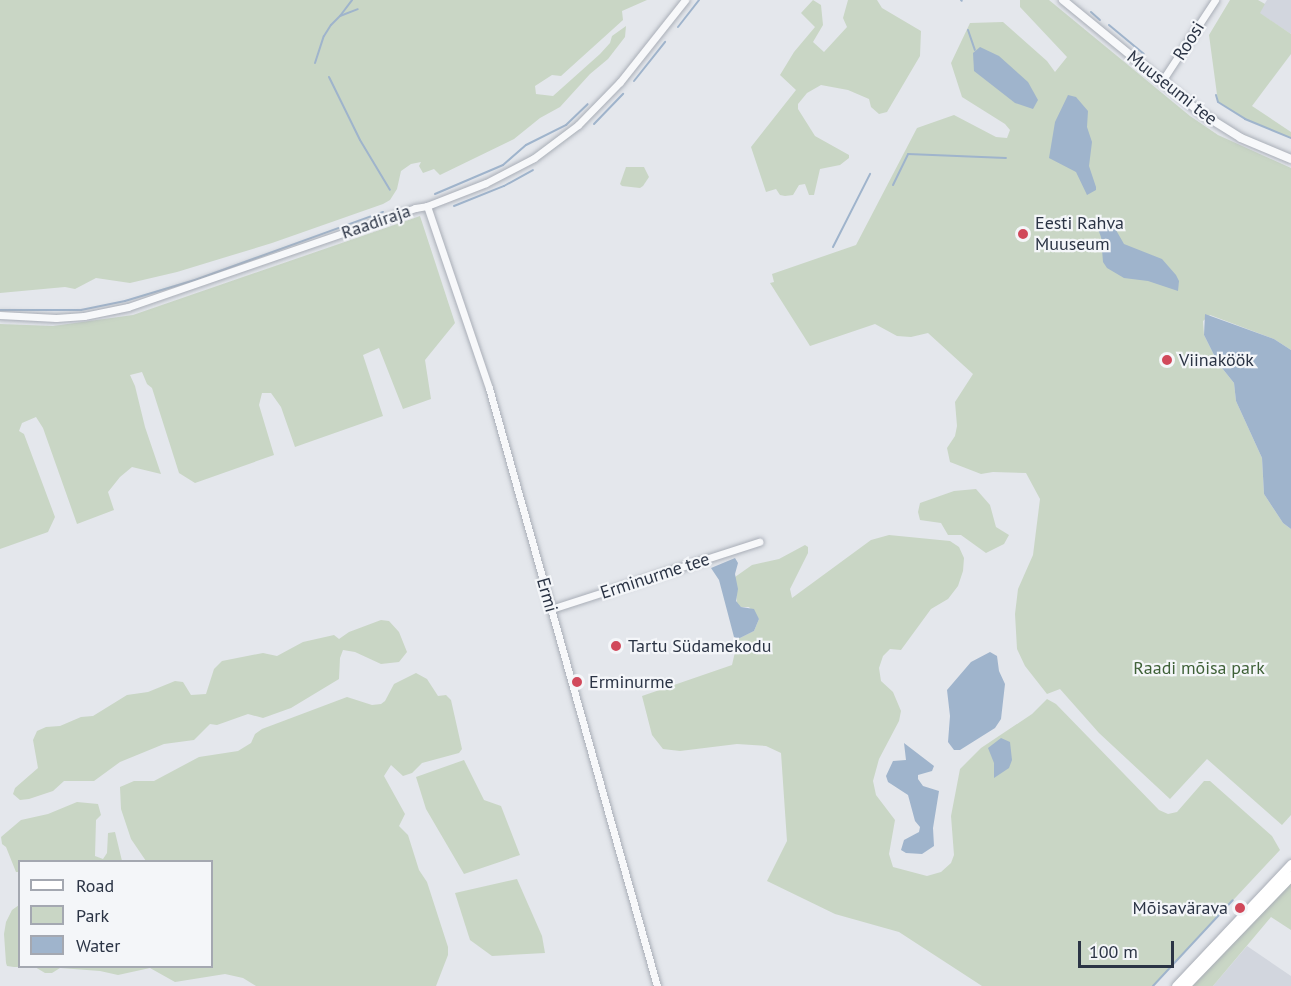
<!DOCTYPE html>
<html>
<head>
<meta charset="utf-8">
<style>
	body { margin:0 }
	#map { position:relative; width:1291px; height:986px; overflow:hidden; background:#e4e7ec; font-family:"PT Sans",sans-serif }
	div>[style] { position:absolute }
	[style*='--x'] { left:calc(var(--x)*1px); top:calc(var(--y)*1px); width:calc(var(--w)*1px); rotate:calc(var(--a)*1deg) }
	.built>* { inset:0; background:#d2d6de }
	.green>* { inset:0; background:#c9d6c5 }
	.water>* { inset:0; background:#9fb4cc }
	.stream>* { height:2px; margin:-1px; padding:0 1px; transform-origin:1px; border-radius:1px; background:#9fb4cc }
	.roads { filter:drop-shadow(0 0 2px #a9aeb7) drop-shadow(0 0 2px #a9aeb7) }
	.minor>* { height:7px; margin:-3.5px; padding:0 3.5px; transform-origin:3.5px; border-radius:3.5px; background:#f7f8fa }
	.tertiary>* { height:8px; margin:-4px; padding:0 4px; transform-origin:4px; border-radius:4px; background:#f7f8fa }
	.secondary>* { height:9px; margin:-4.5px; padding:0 4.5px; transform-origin:4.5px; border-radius:4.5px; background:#fff }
	.dots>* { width:16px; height:16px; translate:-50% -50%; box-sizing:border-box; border:3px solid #f4f6f9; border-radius:50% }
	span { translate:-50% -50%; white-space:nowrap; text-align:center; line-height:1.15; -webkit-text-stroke:4.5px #f4f6f9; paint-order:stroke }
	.street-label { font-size:18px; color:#2b3445 }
	.poi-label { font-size:18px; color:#2b3445 }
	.left { translate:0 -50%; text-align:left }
	.right { translate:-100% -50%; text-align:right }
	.park-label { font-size:18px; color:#3f6138 }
	.legend { position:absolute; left:18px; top:860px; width:195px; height:108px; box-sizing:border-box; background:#f4f6f9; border:2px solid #a4a8b1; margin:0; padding:8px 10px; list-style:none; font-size:18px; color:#2b3445 }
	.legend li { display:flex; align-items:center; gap:12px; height:30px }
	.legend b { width:30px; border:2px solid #a4a8b1 }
	.scale { position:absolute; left:1078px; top:941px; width:96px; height:27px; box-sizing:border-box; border:3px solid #2b3445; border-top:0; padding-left:8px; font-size:18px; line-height:21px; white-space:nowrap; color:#2b3445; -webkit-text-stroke:4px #f4f6f9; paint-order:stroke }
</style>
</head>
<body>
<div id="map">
	<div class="built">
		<div style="clip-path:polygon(1267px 0,1291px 0,1291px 34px,1259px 13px)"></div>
		<div style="clip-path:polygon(1247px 946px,1291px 976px,1291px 986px,1213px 986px)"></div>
	</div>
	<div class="green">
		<div style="clip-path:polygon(0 0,647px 0,622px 11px,623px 20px,561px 76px,552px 75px,535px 86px,536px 94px,553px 96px,600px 54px,610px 43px,612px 36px,626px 26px,625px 37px,608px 59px,590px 74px,560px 107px,540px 118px,514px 139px,440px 175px,434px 169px,423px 173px,419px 166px,421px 162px,411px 164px,401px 171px,397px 189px,390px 200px,383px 204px,272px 243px,177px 272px,130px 283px,96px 278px,75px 289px,65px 287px,0 293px)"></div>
		<div style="clip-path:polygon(813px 0,821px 5px,823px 25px,813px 42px,824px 52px,847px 27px,843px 18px,848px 0,877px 0,882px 8px,921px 31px,920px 56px,887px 112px,879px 114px,871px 107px,869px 99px,848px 90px,821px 85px,807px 93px,798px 104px,798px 109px,815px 136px,849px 155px,849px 158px,840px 165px,820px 169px,814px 195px,809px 195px,805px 184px,799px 185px,793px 195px,785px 196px,780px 195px,776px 189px,766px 192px,751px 147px,796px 90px,780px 75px,794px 52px,815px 27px,801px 13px)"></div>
		<div style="clip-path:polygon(1020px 0,1049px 0,1190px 116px,1218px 135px,1291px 168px,1291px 350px,1274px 339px,1210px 315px,1203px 321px,1204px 335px,1218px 363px,1234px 383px,1236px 401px,1262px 458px,1264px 494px,1283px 523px,1291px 529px,1291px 815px,1282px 825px,1207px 759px,1170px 799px,1099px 733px,1060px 689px,1047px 694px,1025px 666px,1017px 649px,1015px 614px,1018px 589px,1033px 555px,1040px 499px,1026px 473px,993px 472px,981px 474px,950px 462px,947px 448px,955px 436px,957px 426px,955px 402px,973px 374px,928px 333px,911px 337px,897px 336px,875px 324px,810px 346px,770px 283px,774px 282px,772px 274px,856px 245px,917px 128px,954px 115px,996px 137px,1007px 138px,1010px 130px,1005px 124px,962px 97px,951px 63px,970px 23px,1003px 22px,1047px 61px,1055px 72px,1067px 57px,1020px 7px)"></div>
		<div style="clip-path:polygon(1230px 0,1258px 0,1265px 4px,1260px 13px,1291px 34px,1291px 54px,1252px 106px,1291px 132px,1291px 138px,1245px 119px,1218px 102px,1209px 35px)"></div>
		<div style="clip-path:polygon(626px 167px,644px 167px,649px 177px,643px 186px,640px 188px,622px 186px,620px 184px)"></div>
		<div style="clip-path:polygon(420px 216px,455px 323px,425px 360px,431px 399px,403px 409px,379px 348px,363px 355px,383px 416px,295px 447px,281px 407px,271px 393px,262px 393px,259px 405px,274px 455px,195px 483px,179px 473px,152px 388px,147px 384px,142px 372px,130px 375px,135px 386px,145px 427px,161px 474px,132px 467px,120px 477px,108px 492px,114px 510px,77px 524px,43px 428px,36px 417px,22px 423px,19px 431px,24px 434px,55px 517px,48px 532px,0 549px,0 324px,53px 326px,133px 315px)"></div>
		<div style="clip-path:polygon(976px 489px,990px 505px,996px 527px,1009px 535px,1004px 544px,986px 553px,961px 535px,948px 535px,941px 523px,920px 520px,918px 512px,920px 503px,954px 491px)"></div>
		<div style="clip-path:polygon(889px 535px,950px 541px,959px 547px,964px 558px,963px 571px,958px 586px,948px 599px,931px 609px,901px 650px,890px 649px,883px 656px,879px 668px,881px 681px,893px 692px,901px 711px,899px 721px,879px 759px,873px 781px,876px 795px,895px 820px,889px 854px,893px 867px,927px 876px,941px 872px,951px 863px,954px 855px,951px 816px,960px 769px,981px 748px,1032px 714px,1047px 699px,1056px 704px,1159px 810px,1168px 814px,1177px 812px,1204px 781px,1210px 781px,1272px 836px,1280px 850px,1153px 986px,982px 986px,899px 932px,835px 914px,767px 881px,787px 841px,781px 753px,766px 746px,737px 744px,680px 751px,663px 749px,652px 735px,642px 696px,732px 665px,738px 639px,754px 631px,759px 619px,749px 607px,741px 607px,737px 605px,735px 577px,752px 565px,779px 559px,805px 545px,808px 547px,808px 553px,790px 589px,792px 598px,871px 540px)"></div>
		<div style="clip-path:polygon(381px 620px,389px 621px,399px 632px,407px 652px,399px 662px,381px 664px,355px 652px,343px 650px,340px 658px,339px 679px,291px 708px,263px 718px,248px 714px,217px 725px,210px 724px,194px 740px,164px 744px,120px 762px,94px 781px,64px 781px,53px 791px,29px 799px,20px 800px,13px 794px,15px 788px,38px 768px,33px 740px,37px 731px,46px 727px,60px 726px,81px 717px,93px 716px,127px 695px,148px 692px,175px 681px,183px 682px,191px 695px,206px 694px,214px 669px,222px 661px,263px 653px,277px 656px,303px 642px,334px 635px,339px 639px,349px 632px)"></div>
		<div style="clip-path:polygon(416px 673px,427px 679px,438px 696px,446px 695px,451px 700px,462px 749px,459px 753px,422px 763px,412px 773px,403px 776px,391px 765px,384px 776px,405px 814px,399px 826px,408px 835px,419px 870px,427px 882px,448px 947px,448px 955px,436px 986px,256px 986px,243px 978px,225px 974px,175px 982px,150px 968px,118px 975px,100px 971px,60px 968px,52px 973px,45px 973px,35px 967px,212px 966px,212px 862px,146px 861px,131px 839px,121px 809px,120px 787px,134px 781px,154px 781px,199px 757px,238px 751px,251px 743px,255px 734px,262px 729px,347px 697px,372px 705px,381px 704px,385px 701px,394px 684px)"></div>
		<div style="clip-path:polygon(464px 760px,484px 800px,501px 806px,520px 855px,464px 874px,426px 809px,416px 777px)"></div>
		<div style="clip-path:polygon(77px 802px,98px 804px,101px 815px,96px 820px,95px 856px,103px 859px,107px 853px,108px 833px,115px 832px,122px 861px,20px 862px,19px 872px,16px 872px,6px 847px,2px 844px,1px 837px,21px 820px,48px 814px)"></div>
		<div style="clip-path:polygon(517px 879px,542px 936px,545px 953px,492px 956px,470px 940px,455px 893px)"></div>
		<div style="clip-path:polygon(1291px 882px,1291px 930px,1271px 917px,1213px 986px,1192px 986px)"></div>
		<div style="clip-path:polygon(19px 905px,20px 966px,30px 967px,14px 967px,7px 966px,6px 963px,4px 934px,6px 922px,12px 910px)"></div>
	</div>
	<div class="water">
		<div style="clip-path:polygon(980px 47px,999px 56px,1028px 82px,1038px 100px,1033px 109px,1015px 103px,974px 71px,973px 53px)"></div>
		<div style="clip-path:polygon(1068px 95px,1076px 97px,1088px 111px,1087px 127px,1092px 142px,1089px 166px,1096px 187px,1096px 190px,1087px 195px,1076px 172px,1049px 158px,1055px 122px)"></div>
		<div style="clip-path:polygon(1106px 221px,1112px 223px,1124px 244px,1162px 259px,1176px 275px,1179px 281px,1178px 291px,1148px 281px,1124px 278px,1107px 268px,1103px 262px,1101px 237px,1098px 229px,1100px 224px)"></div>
		<div style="clip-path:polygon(1205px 314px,1274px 339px,1291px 350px,1291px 529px,1283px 523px,1264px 494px,1262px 458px,1236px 401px,1234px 383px,1218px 363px,1204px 335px)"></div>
		<div style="clip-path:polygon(735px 558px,738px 563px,735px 574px,738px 589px,736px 601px,741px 607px,754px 609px,759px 619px,754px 631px,738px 639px,734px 637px,719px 580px,711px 568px)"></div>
		<div style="clip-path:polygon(990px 652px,997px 656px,999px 671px,1005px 684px,1001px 719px,995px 728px,960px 750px,954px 750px,948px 742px,950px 716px,947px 690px,971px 662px)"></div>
		<div style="clip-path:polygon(1001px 738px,1010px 742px,1012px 760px,1009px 768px,994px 778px,994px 763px,988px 748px)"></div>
		<div style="clip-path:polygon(904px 743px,934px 766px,932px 771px,918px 775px,918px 779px,923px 786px,939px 791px,933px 828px,934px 846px,922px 854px,906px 853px,901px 850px,904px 840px,919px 832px,920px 827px,915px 821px,908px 795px,888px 782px,886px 776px,893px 761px,906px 760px)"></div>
	</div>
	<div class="stream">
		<div style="--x:961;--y:0;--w:1;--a:45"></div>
		<div style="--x:1091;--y:12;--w:12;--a:42"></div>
		<div style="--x:340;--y:16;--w:20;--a:-53"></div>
		<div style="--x:1109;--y:25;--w:45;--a:39.6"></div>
		<div style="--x:678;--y:27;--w:34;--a:-52"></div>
		<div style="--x:968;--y:30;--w:21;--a:71"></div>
		<div style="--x:315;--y:63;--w:28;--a:-72"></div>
		<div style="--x:324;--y:36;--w:13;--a:-58"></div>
		<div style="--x:331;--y:25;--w:13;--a:-45"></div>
		<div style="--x:340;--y:16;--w:19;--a:-21"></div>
		<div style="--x:329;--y:77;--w:70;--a:63.8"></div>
		<div style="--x:360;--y:140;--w:58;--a:59"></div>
		<div style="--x:634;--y:81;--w:50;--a:-51.5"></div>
		<div style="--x:1216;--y:95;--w:7;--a:74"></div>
		<div style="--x:1218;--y:102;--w:32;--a:32"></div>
		<div style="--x:1245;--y:119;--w:50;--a:22.4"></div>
		<div style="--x:594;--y:124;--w:42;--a:-46"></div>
		<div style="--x:893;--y:185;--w:34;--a:-64"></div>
		<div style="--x:908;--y:154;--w:98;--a:2.3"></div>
		<div style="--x:435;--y:194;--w:74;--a:-23.1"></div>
		<div style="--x:503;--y:165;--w:30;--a:-41"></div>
		<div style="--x:526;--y:145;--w:45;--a:-26.6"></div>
		<div style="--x:566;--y:125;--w:30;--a:-44"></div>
		<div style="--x:454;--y:206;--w:54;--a:-21.8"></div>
		<div style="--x:504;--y:186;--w:33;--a:-29"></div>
		<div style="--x:833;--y:247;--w:82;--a:-63.1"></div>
		<div style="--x:0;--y:310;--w:81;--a:0"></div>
		<div style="--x:81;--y:310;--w:45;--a:-11.6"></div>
		<div style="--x:125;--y:301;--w:73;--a:-16.7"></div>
		<div style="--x:195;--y:280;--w:200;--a:-19.9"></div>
		<div style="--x:1153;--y:986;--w:117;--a:-47.1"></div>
	</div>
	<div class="roads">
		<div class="minor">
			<div style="--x:1162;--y:81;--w:97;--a:-56.8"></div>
			<div style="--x:427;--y:206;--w:192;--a:71.2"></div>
			<div style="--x:489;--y:388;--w:621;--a:74.31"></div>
			<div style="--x:0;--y:315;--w:56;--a:3.1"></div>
			<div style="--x:56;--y:318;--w:28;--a:-4"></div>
			<div style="--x:84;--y:316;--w:45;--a:-11.6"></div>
			<div style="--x:128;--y:307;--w:304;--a:-19"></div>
			<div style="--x:415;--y:208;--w:12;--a:-9"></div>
			<div style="--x:427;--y:206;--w:63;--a:-21.3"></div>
			<div style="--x:486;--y:183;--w:54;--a:-27.5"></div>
			<div style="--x:534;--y:158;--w:55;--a:-36.9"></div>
			<div style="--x:578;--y:125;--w:60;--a:-45.7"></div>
			<div style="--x:620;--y:82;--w:105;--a:-51.6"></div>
			<div style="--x:551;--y:609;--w:219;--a:-17.9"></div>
		</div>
		<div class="tertiary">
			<div style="--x:1063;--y:0;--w:178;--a:39.3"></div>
			<div style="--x:1201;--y:113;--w:47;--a:32"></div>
			<div style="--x:1241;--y:138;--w:54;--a:22.8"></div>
		</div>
		<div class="secondary">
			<div style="--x:1176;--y:986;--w:168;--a:-46.7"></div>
			<div style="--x:1185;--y:986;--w:153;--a:-46.1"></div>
		</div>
	</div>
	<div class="dots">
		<div style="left:1023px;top:234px;background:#d1495b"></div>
		<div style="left:1167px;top:360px;background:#d1495b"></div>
		<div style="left:616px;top:646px;background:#d1495b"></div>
		<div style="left:577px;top:682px;background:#d1495b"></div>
		<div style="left:1240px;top:908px;background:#d1495b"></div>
	</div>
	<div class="street-label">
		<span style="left:1189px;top:41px;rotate:-58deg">Roosi</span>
		<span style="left:1172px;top:88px;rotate:38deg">Muuseumi tee</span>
		<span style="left:376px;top:222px;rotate:-19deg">Raadiraja</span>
		<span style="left:655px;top:576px;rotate:-18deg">Erminurme tee</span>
		<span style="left:547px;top:595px;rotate:74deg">Ermi</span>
	</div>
	<div class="poi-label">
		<span class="left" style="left:1035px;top:234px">Eesti Rahva<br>Muuseum</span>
		<span class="left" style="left:1179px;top:360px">Viinaköök</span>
		<span class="left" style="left:628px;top:646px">Tartu Südamekodu</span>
		<span class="left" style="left:589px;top:682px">Erminurme</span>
		<span class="right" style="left:1228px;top:908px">Mõisavärava</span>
	</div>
	<div class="park-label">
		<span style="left:1199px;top:668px">Raadi mõisa park</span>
	</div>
	<ul class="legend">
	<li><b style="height:8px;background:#fff"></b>Road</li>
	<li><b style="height:16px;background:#c9d6c5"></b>Park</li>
	<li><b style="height:16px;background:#9fb4cc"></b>Water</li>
	</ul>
	<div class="scale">100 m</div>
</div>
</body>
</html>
